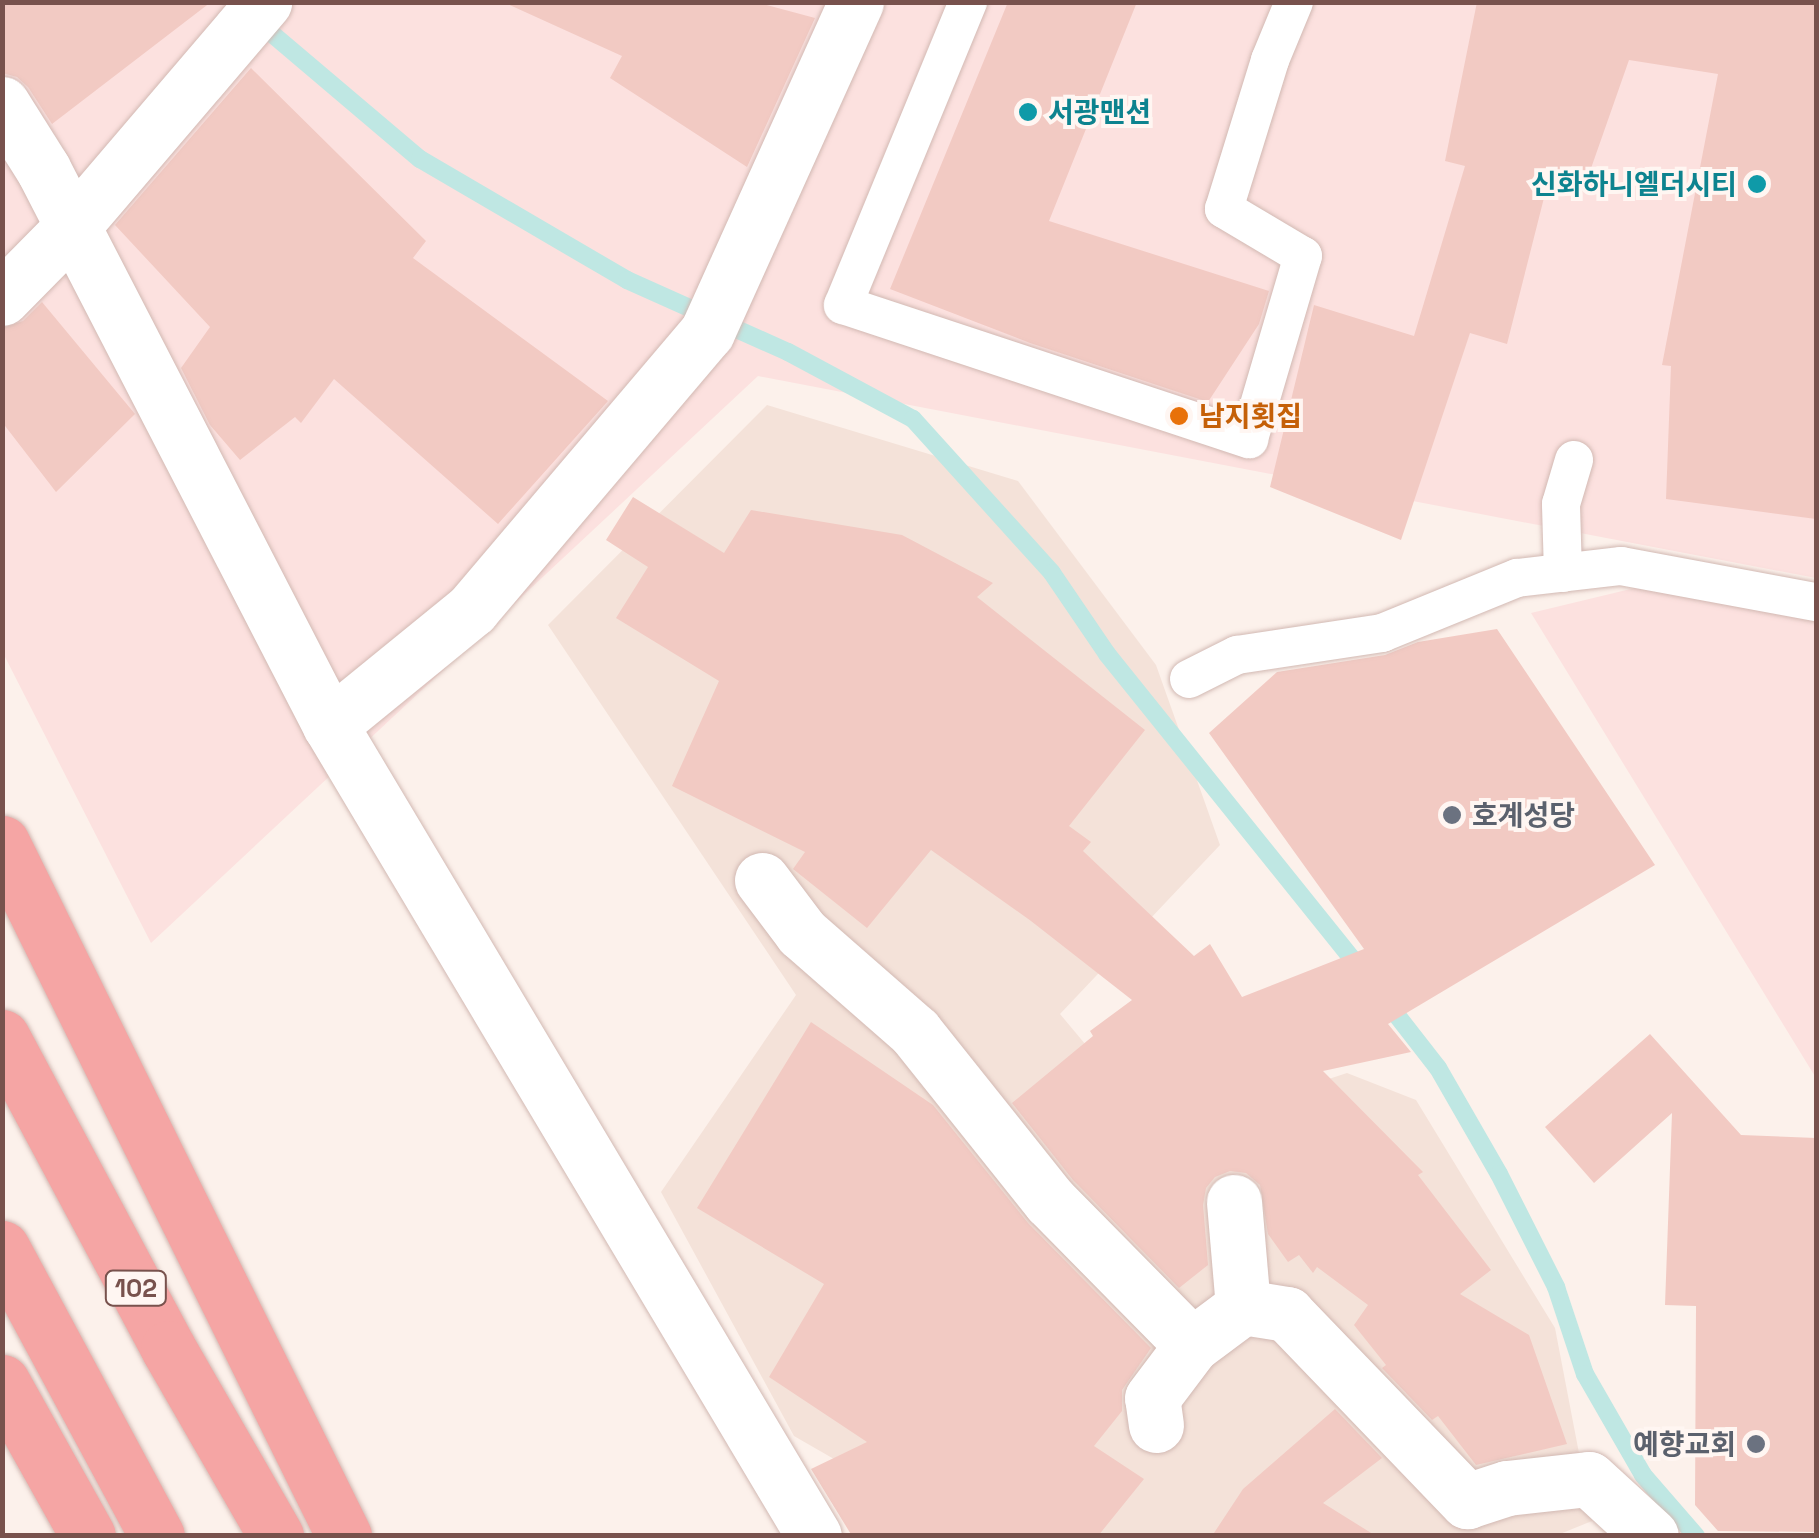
<!DOCTYPE html>
<html>
<head>
<meta charset="utf-8">
<style>
	body { margin:0 }
	#map { position:relative; width:1819px; height:1538px; overflow:hidden; background:#fcf1eb; font-family:"Space Grotesk","Noto Sans KR",sans-serif }
	div>[style] { position:absolute }
	[style*='--x'] { left:calc(var(--x)*1px); top:calc(var(--y)*1px); width:calc(var(--w)*1px); rotate:calc(var(--a)*1deg) }
	.residential>* { inset:0; background:#f4e2d9 }
	.commercial>* { inset:0; background:#fce1df }
	.stream>* { height:18px; margin:-9px; padding:0 9px; transform-origin:9px; border-radius:9px; background:#bfe7e3 }
	.building>* { inset:0; background:#f2cac3 }
	.roads { filter:drop-shadow(0 0 2px #d2b9b3) drop-shadow(0 0 2px #d2b9b3) }
	.service>* { height:38px; margin:-19px; padding:0 19px; transform-origin:19px; border-radius:19px; background:#fff }
	.minor>* { height:55px; margin:-27.5px; padding:0 27.5px; transform-origin:27.5px; border-radius:27.5px; background:#fff }
	.motorway>* { height:55px; margin:-27.5px; padding:0 27.5px; transform-origin:27.5px; border-radius:27.5px; background:#f5a5a4 }
	.dots>* { width:28px; height:28px; translate:-50% -50%; box-sizing:border-box; border:5px solid #fff6f2; border-radius:50% }
	span { translate:-50% -50%; white-space:nowrap; text-align:center; line-height:1.15; -webkit-text-stroke:8px #fff6f2; paint-order:stroke }
	.shield-label span { padding:2px 8px; background:#fff6f2; border:2px solid; border-radius:8px; -webkit-text-stroke-width:0 }
	.shield-label { font-size:25px; color:#78524d; font-weight:700 }
	.culture-label { font-size:28px; color:#0d838f; font-weight:700 }
	.left { translate:0 -50%; text-align:left }
	.right { translate:-100% -50%; text-align:right }
	.food-label { font-size:28px; color:#c56008; font-weight:700 }
	.worship-label { font-size:28px; color:#5b616d; font-weight:700 }
	.frame { position:absolute; inset:0; border:5px solid #78524d; pointer-events:none }
</style>
</head>
<body>
<div id="map">
	<div class="residential">
		<div style="clip-path:polygon(767px 405px,1018px 481px,1156px 665px,1220px 845px,1060px 1014px,1152px 1124px,1213px 1117px,1347px 1073px,1416px 1100px,1555px 1328px,1592px 1521px,1555px 1536px,966px 1535px,794px 1436px,661px 1192px,796px 995px,548px 625px)"></div>
	</div>
	<div class="commercial">
		<div style="clip-path:polygon(3px 3px,1816px 3px,1816px 578px,758px 376px,151px 943px,3px 653px)"></div>
		<div style="clip-path:polygon(1639px 587px,1816px 619px,1816px 1078px,1531px 613px)"></div>
	</div>
	<div class="stream">
		<div style="--x:257;--y:21;--w:214;--a:40.3"></div>
		<div style="--x:420;--y:159;--w:240;--a:30.3"></div>
		<div style="--x:627;--y:280;--w:176;--a:24.1"></div>
		<div style="--x:788;--y:352;--w:142;--a:28.2"></div>
		<div style="--x:913;--y:419;--w:207;--a:47.9"></div>
		<div style="--x:1052;--y:573;--w:98;--a:55.8"></div>
		<div style="--x:1107;--y:654;--w:407;--a:51.2"></div>
		<div style="--x:1385;--y:1000;--w:86;--a:52.1"></div>
		<div style="--x:1438;--y:1068;--w:122;--a:60.1"></div>
		<div style="--x:1499;--y:1174;--w:127;--a:63.2"></div>
		<div style="--x:1556;--y:1287;--w:92;--a:71.6"></div>
		<div style="--x:1585;--y:1374;--w:116;--a:60.1"></div>
		<div style="--x:1643;--y:1475;--w:81;--a:49"></div>
	</div>
	<div class="building">
		<div style="clip-path:polygon(2px 2px,211px 2px,52px 124px,28px 87px,17px 77px,2px 73px)"></div>
		<div style="clip-path:polygon(503px 2px,755px 2px,815px 18px,747px 167px,610px 78px,622px 56px)"></div>
		<div style="clip-path:polygon(1008px 2px,1137px 2px,1049px 221px,1269px 291px,1259px 324px,1208px 402px,1030px 343px,890px 289px)"></div>
		<div style="clip-path:polygon(1477px 2px,1816px 2px,1816px 519px,1666px 499px,1671px 366px,1662px 365px,1718px 74px,1629px 60px,1582px 194px,1547px 186px,1507px 344px,1470px 333px,1401px 540px,1270px 487px,1314px 305px,1414px 336px,1465px 166px,1445px 161px)"></div>
		<div style="clip-path:polygon(251px 68px,426px 241px,413px 258px,608px 401px,498px 524px,334px 379px,301px 423px,295px 417px,240px 460px,210px 425px,181px 368px,210px 327px,115px 225px)"></div>
		<div style="clip-path:polygon(42px 302px,135px 414px,56px 492px,2px 422px,2px 328px,23px 321px)"></div>
		<div style="clip-path:polygon(633px 497px,724px 553px,751px 510px,902px 535px,993px 583px,977px 597px,1145px 730px,1069px 826px,1091px 842px,1083px 851px,1194px 956px,1210px 944px,1242px 997px,1364px 949px,1209px 733px,1277px 672px,1385px 655px,1418px 642px,1497px 629px,1655px 865px,1388px 1024px,1411px 1052px,1323px 1071px,1423px 1172px,1418px 1175px,1491px 1270px,1460px 1294px,1529px 1335px,1567px 1444px,1476px 1465px,1438px 1416px,1432px 1420px,1382px 1368px,1386px 1365px,1354px 1325px,1368px 1305px,1317px 1267px,1313px 1273px,1299px 1255px,1288px 1262px,1268px 1234px,1260px 1185px,1246px 1173px,1230px 1171px,1215px 1177px,1206px 1188px,1203px 1205px,1208px 1265px,1179px 1288px,1073px 1180px,1012px 1103px,1093px 1036px,1090px 1031px,1132px 1000px,1031px 921px,931px 850px,867px 928px,793px 869px,805px 852px,672px 786px,719px 681px,616px 618px,648px 567px,606px 540px)"></div>
		<div style="clip-path:polygon(811px 1022px,933px 1105px,1028px 1223px,1151px 1348px,1122px 1390px,1122px 1411px,1094px 1446px,1144px 1479px,1098px 1536px,852px 1536px,811px 1469px,867px 1442px,769px 1377px,824px 1284px,697px 1208px)"></div>
		<div style="clip-path:polygon(1650px 1034px,1741px 1135px,1816px 1138px,1816px 1532px,1718px 1531px,1695px 1505px,1696px 1306px,1665px 1305px,1672px 1113px,1594px 1183px,1545px 1127px)"></div>
		<div style="clip-path:polygon(1335px 1409px,1382px 1458px,1323px 1503px,1376px 1536px,1212px 1536px,1243px 1489px)"></div>
	</div>
	<div class="roads">
		<div class="service">
			<div style="--x:968;--y:2;--w:328;--a:112.4"></div>
			<div style="--x:843;--y:305;--w:428;--a:18.3"></div>
			<div style="--x:1249;--y:439;--w:191;--a:-73.6"></div>
			<div style="--x:1303;--y:256;--w:92;--a:-149.3"></div>
			<div style="--x:1224;--y:209;--w:156;--a:-72.8"></div>
			<div style="--x:1270;--y:60;--w:63;--a:-67.5"></div>
			<div style="--x:1563;--y:573;--w:69;--a:-91.7"></div>
			<div style="--x:1561;--y:504;--w:46;--a:-73.5"></div>
			<div style="--x:1189;--y:679;--w:54;--a:-26.6"></div>
			<div style="--x:1237;--y:655;--w:147;--a:-8.6"></div>
			<div style="--x:1382;--y:633;--w:146;--a:-22.2"></div>
			<div style="--x:1517;--y:578;--w:105;--a:-6.6"></div>
			<div style="--x:1621;--y:566;--w:198;--a:10.5"></div>
		</div>
		<div class="minor">
			<div style="--x:2;--y:104;--w:77;--a:57.8"></div>
			<div style="--x:43;--y:169;--w:626;--a:62.7"></div>
			<div style="--x:330;--y:725;--w:944;--a:59.17"></div>
			<div style="--x:2;--y:298;--w:100;--a:-45.4"></div>
			<div style="--x:72;--y:227;--w:296;--a:-49.5"></div>
			<div style="--x:330;--y:725;--w:183;--a:-39.2"></div>
			<div style="--x:472;--y:609;--w:363;--a:-49.7"></div>
			<div style="--x:707;--y:332;--w:362;--a:-65.7"></div>
			<div style="--x:762;--y:880;--w:66;--a:53"></div>
			<div style="--x:802;--y:933;--w:150;--a:41.2"></div>
			<div style="--x:915;--y:1032;--w:216;--a:51.4"></div>
			<div style="--x:1050;--y:1201;--w:202;--a:45.4"></div>
			<div style="--x:1192;--y:1345;--w:64;--a:-36.7"></div>
			<div style="--x:1243;--y:1307;--w:45;--a:9"></div>
			<div style="--x:1287;--y:1314;--w:260;--a:46.1"></div>
			<div style="--x:1467;--y:1501;--w:42;--a:-18"></div>
			<div style="--x:1507;--y:1488;--w:82;--a:-6.3"></div>
			<div style="--x:1589;--y:1479;--w:84;--a:42.6"></div>
			<div style="--x:1234;--y:1202;--w:105;--a:85.1"></div>
			<div style="--x:1156;--y:1425;--w:27;--a:-98"></div>
			<div style="--x:1152;--y:1398;--w:66;--a:-53"></div>
		</div>
		<div class="motorway">
			<div style="--x:2;--y:843;--w:773;--a:63.73"></div>
			<div style="--x:2;--y:1037;--w:353;--a:61.9"></div>
			<div style="--x:168;--y:1348;--w:217;--a:60.1"></div>
			<div style="--x:2;--y:1248;--w:327;--a:61.7"></div>
			<div style="--x:2;--y:1382;--w:176;--a:60.8"></div>
		</div>
	</div>
	<div class="dots">
		<div style="left:1028px;top:112px;background:#0f9aa8"></div>
		<div style="left:1757px;top:184px;background:#0f9aa8"></div>
		<div style="left:1179px;top:416px;background:#e8710a"></div>
		<div style="left:1452px;top:815px;background:#6b7280"></div>
		<div style="left:1756px;top:1444px;background:#6b7280"></div>
	</div>
	<div class="shield-label">
		<span style="left:136px;top:1288px">102</span>
	</div>
	<div class="culture-label">
		<span class="left" style="left:1048px;top:112px">서광맨션</span>
		<span class="right" style="left:1737px;top:184px">신화하니엘더시티</span>
	</div>
	<div class="food-label">
		<span class="left" style="left:1199px;top:416px">남지횟집</span>
	</div>
	<div class="worship-label">
		<span class="left" style="left:1472px;top:815px">호계성당</span>
		<span class="right" style="left:1736px;top:1444px">예향교회</span>
	</div>
	<div class="frame"></div>
</div>
</body>
</html>
